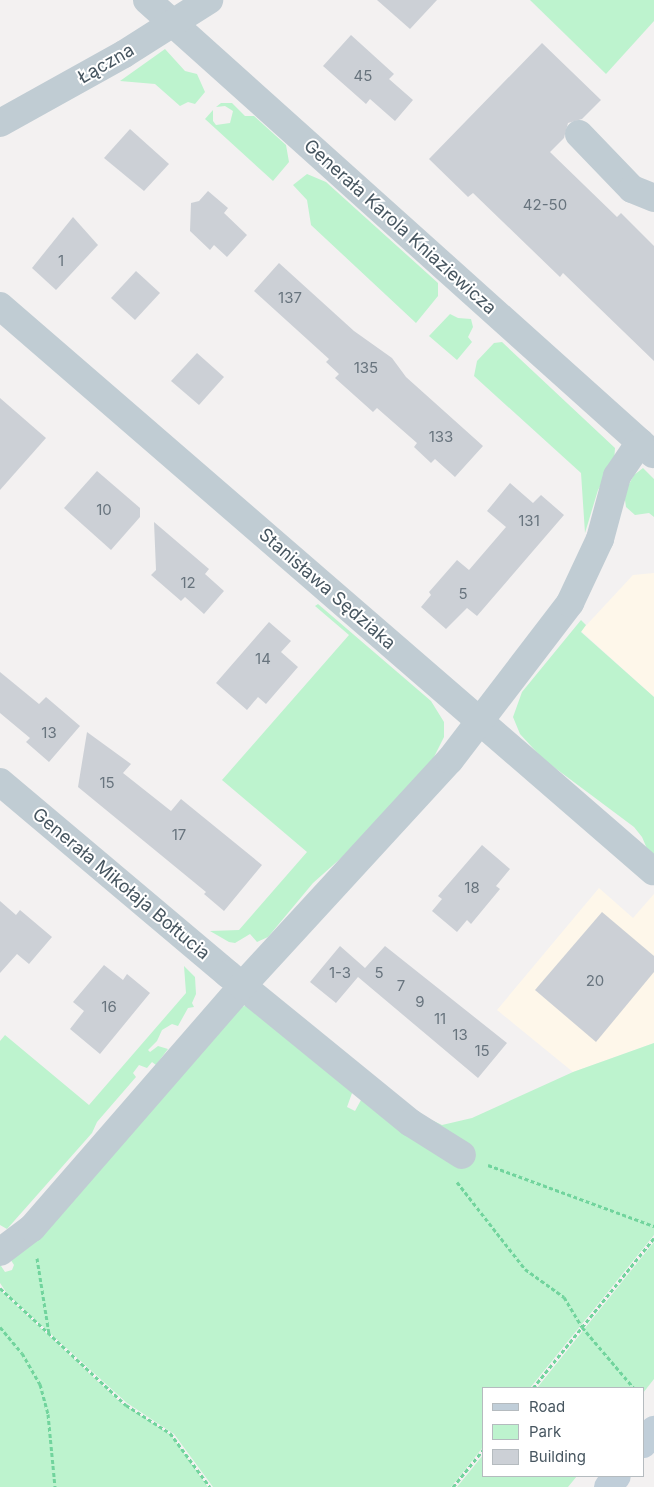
<!DOCTYPE html>
<html>
<head>
<meta charset="utf-8">
<style>
	body { margin:0 }
	#map { position:relative; width:654px; height:1487px; overflow:hidden; background:#f3f1f1; font-family:Inter,sans-serif }
	div>[style] { position:absolute }
	[style*='--x'] { left:calc(var(--x)*1px); top:calc(var(--y)*1px); width:calc(var(--w)*1px); rotate:calc(var(--a)*1deg) }
	.commercial>* { inset:0; background:#fef7ea }
	.green>* { inset:0; background:#bdf3ce }
	.building>* { inset:0; background:#ccd0d6 }
	.path>* { height:3px; margin-top:-1.5px; transform-origin:0; background:repeating-linear-gradient(90deg,#71d49d 0 4px,transparent 0 6.5px) }
	.street>* { height:28px; margin:-14px; padding:0 14px; transform-origin:14px; border-radius:14px; background:#c0ccd3 }
	.secondary>* { height:28px; margin:-14px; padding:0 14px; transform-origin:14px; border-radius:14px; background:#c0ced9 }
	span { translate:-50% -50%; white-space:nowrap; text-align:center; line-height:1.15; -webkit-text-stroke:4px #fff; paint-order:stroke }
	.number-label { font-size:15px; color:#68747e }
	.number-label span { -webkit-text-stroke-width:0 }
	.street-label { font-size:18px; color:#475660 }
	.legend { position:absolute; left:482px; top:1387px; width:162px; height:90px; box-sizing:border-box; background:#fff; border:1px solid #b5bbbf; margin:0; padding:6px 9px; list-style:none; font-size:15px; color:#475660 }
	.legend li { display:flex; align-items:center; gap:10px; height:25px }
	.legend b { width:25px; border:1px solid #b5bbbf }
</style>
</head>
<body>
<div id="map">
	<div class="commercial">
		<div style="clip-path:polygon(654px 573px,654px 697px,581px 631px,633px 575px)"></div>
		<div style="clip-path:polygon(599px 888px,633px 918px,654px 894px,654px 1043px,573px 1072px,497px 1010px)"></div>
	</div>
	<div class="green">
		<div style="clip-path:polygon(530px 0,654px 0,654px 21px,606px 74px)"></div>
		<div style="clip-path:polygon(165px 49px,185px 71px,197px 74px,205px 92px,195px 104px,188px 102px,180px 106px,155px 84px,120px 81px)"></div>
		<div style="clip-path:polygon(221px 103px,232px 103px,245px 116px,254px 116px,286px 145px,289px 162px,273px 181px,205px 119px,213px 110px,213px 121px,216px 125px,230px 123px,233px 111px,225px 106px,216px 107px)"></div>
		<div style="clip-path:polygon(307px 174px,326px 182px,438px 283px,438px 296px,416px 323px,311px 225px,307px 200px,293px 185px)"></div>
		<div style="clip-path:polygon(450px 314px,458px 318px,471px 319px,473px 327px,468px 337px,472px 342px,457px 360px,429px 336px)"></div>
		<div style="clip-path:polygon(502px 342px,615px 448px,614px 463px,598px 490px,585px 533px,581px 473px,474px 376px,477px 361px,494px 343px)"></div>
		<div style="clip-path:polygon(643px 468px,654px 479px,654px 517px,649px 513px,635px 515px,626px 507px,624px 493px,634px 475px)"></div>
		<div style="clip-path:polygon(318px 604px,431px 701px,444px 722px,444px 737px,432px 761px,350px 850px,313px 883px,268px 937px,257px 942px,250px 934px,235px 943px,229px 942px,210px 931px,239px 930px,307px 852px,222px 780px,349px 635px,315px 606px)"></div>
		<div style="clip-path:polygon(581px 620px,586px 625px,581px 632px,654px 697px,654px 865px,642px 837px,634px 827px,543px 759px,520px 734px,513px 717px,522px 692px)"></div>
		<div style="clip-path:polygon(184px 966px,195px 977px,196px 994px,192px 1003px,194px 1007px,188px 1008px,178px 1026px,172px 1024px,162px 1030px,157px 1041px,148px 1050px,150px 1052px,158px 1046px,168px 1049px,156px 1065px,152px 1062px,147px 1068px,139px 1065px,133px 1073px,136px 1077px,97px 1122px,92px 1133px,7px 1229px,0 1225px,0 1041px,5px 1035px,89px 1105px,186px 993px)"></div>
		<div style="clip-path:polygon(250px 1005px,356px 1082px,347px 1107px,355px 1111px,367px 1089px,442px 1125px,472px 1118px,573px 1072px,654px 1043px,654px 1235px,530px 1388px,483px 1388px,483px 1447px,451px 1487px,213px 1487px,174px 1434px,127px 1403px,8px 1295px,0 1283px,0 1266px,4px 1261px,1px 1266px,5px 1272px,12px 1270px,14px 1265px,9px 1257px,240px 1007px)"></div>
		<div style="clip-path:polygon(654px 1242px,654px 1379px,643px 1393px,643px 1388px,537px 1388px)"></div>
		<div style="clip-path:polygon(0 1290px,120px 1402px,171px 1435px,208px 1487px,0 1487px)"></div>
		<div style="clip-path:polygon(483px 1455px,483px 1476px,577px 1476px,568px 1487px,457px 1487px)"></div>
	</div>
	<div class="building">
		<div style="clip-path:polygon(377px 0,437px 0,410px 29px)"></div>
		<div style="clip-path:polygon(351px 35px,394px 74px,389px 79px,413px 100px,395px 121px,370px 99px,366px 104px,323px 66px)"></div>
		<div style="clip-path:polygon(542px 43px,601px 100px,582px 119px,568px 123px,564px 138px,550px 152px,617px 217px,621px 213px,654px 246px,654px 361px,563px 273px,560px 277px,473px 193px,468px 197px,429px 159px)"></div>
		<div style="clip-path:polygon(130px 129px,169px 164px,144px 191px,104px 158px)"></div>
		<div style="clip-path:polygon(208px 191px,228px 208px,224px 213px,247px 235px,227px 257px,214px 245px,210px 250px,190px 231px,191px 203px,199px 201px)"></div>
		<div style="clip-path:polygon(73px 217px,98px 245px,56px 290px,32px 268px)"></div>
		<div style="clip-path:polygon(279px 263px,354px 331px,392px 358px,406px 377px,483px 446px,455px 477px,435px 459px,431px 463px,414px 447px,417px 443px,377px 408px,373px 412px,335px 378px,339px 374px,326px 362px,329px 359px,254px 291px)"></div>
		<div style="clip-path:polygon(136px 271px,160px 293px,135px 320px,111px 298px)"></div>
		<div style="clip-path:polygon(197px 353px,224px 377px,199px 405px,171px 381px)"></div>
		<div style="clip-path:polygon(0 398px,46px 438px,0 490px)"></div>
		<div style="clip-path:polygon(97px 471px,140px 508px,140px 517px,111px 550px,64px 508px)"></div>
		<div style="clip-path:polygon(510px 483px,533px 503px,541px 495px,564px 515px,477px 616px,467px 608px,446px 629px,421px 607px,431px 595px,429px 592px,457px 560px,469px 570px,506px 527px,487px 511px)"></div>
		<div style="clip-path:polygon(154px 522px,209px 569px,205px 574px,224px 591px,204px 614px,185px 597px,181px 601px,151px 575px,156px 570px)"></div>
		<div style="clip-path:polygon(269px 622px,291px 641px,281px 652px,298px 667px,266px 704px,258px 697px,247px 710px,216px 683px)"></div>
		<div style="clip-path:polygon(0 672px,39px 704px,46px 697px,80px 726px,49px 762px,26px 742px,30px 738px,0 713px)"></div>
		<div style="clip-path:polygon(87px 732px,131px 764px,123px 773px,171px 811px,181px 799px,262px 865px,224px 911px,204px 894px,206px 892px,78px 787px)"></div>
		<div style="clip-path:polygon(482px 845px,510px 869px,496px 886px,500px 889px,471px 924px,467px 920px,457px 932px,432px 911px,442px 899px,438px 896px)"></div>
		<div style="clip-path:polygon(0 901px,16px 915px,20px 910px,52px 937px,29px 964px,17px 954px,0 973px)"></div>
		<div style="clip-path:polygon(602px 912px,654px 956px,654px 972px,596px 1042px,535px 990px)"></div>
		<div style="clip-path:polygon(340px 946px,365px 968px,385px 946px,507px 1043px,478px 1078px,358px 977px,336px 1003px,310px 982px)"></div>
		<div style="clip-path:polygon(104px 965px,123px 980px,127px 974px,150px 993px,100px 1054px,70px 1029px,84px 1011px,73px 1002px)"></div>
	</div>
	<div class="path">
		<div style="--x:488;--y:1165;--w:177;--a:20.2"></div>
		<div style="--x:457;--y:1182;--w:110;--a:52"></div>
		<div style="--x:525;--y:1269;--w:48;--a:35.7"></div>
		<div style="--x:564;--y:1297;--w:35;--a:59"></div>
		<div style="--x:582;--y:1327;--w:80;--a:49.6"></div>
		<div style="--x:37;--y:1258;--w:77;--a:81"></div>
		<div style="--x:0;--y:1288;--w:172;--a:42.9"></div>
		<div style="--x:126;--y:1405;--w:52;--a:32.5"></div>
		<div style="--x:170;--y:1433;--w:67;--a:53.5"></div>
		<div style="--x:0;--y:1327;--w:34;--a:50"></div>
		<div style="--x:22;--y:1353;--w:36;--a:60"></div>
		<div style="--x:40;--y:1384;--w:31;--a:75"></div>
		<div style="--x:48;--y:1414;--w:73;--a:84.5"></div>
		<div style="--x:533;--y:1388;--w:193;--a:-51.1"></div>
		<div style="--x:453;--y:1487;--w:48;--a:-51"></div>
	</div>
	<div class="street">
		<div style="--x:147;--y:0;--w:680;--a:41.9"></div>
		<div style="--x:0;--y:123;--w:142;--a:-29.1"></div>
		<div style="--x:124;--y:54;--w:101;--a:-32.4"></div>
		<div style="--x:579;--y:134;--w:76;--a:46.1"></div>
		<div style="--x:632;--y:189;--w:24;--a:22"></div>
		<div style="--x:0;--y:306;--w:864;--a:40.87"></div>
		<div style="--x:0;--y:782;--w:298;--a:40.1"></div>
		<div style="--x:228;--y:974;--w:236;--a:39.2"></div>
		<div style="--x:411;--y:1123;--w:60;--a:32.1"></div>
		<div style="--x:0;--y:1252;--w:40;--a:-37"></div>
		<div style="--x:32;--y:1228;--w:320;--a:-49"></div>
		<div style="--x:242;--y:986;--w:307;--a:-47.4"></div>
		<div style="--x:450;--y:760;--w:198;--a:-52.6"></div>
		<div style="--x:570;--y:603;--w:71;--a:-64.9"></div>
		<div style="--x:600;--y:539;--w:65;--a:-74.9"></div>
		<div style="--x:617;--y:476;--w:41;--a:-55.9"></div>
	</div>
	<div class="secondary">
		<div style="--x:643;--y:1444;--w:18;--a:-52"></div>
		<div style="--x:608;--y:1487;--w:14;--a:-51"></div>
	</div>
	<div class="number-label">
		<span style="left:363px;top:76px">45</span>
		<span style="left:545px;top:205px">42-50</span>
		<span style="left:61px;top:261px">1</span>
		<span style="left:290px;top:298px">137</span>
		<span style="left:366px;top:368px">135</span>
		<span style="left:441px;top:437px">133</span>
		<span style="left:104px;top:510px">10</span>
		<span style="left:529px;top:521px">131</span>
		<span style="left:188px;top:583px">12</span>
		<span style="left:463px;top:594px">5</span>
		<span style="left:263px;top:659px">14</span>
		<span style="left:49px;top:733px">13</span>
		<span style="left:107px;top:783px">15</span>
		<span style="left:179px;top:835px">17</span>
		<span style="left:472px;top:888px">18</span>
		<span style="left:340px;top:973px">1-3</span>
		<span style="left:379px;top:973px">5</span>
		<span style="left:595px;top:981px">20</span>
		<span style="left:401px;top:986px">7</span>
		<span style="left:420px;top:1002px">9</span>
		<span style="left:109px;top:1007px">16</span>
		<span style="left:440px;top:1019px">11</span>
		<span style="left:460px;top:1035px">13</span>
		<span style="left:482px;top:1051px">15</span>
	</div>
	<div class="street-label">
		<span style="left:106px;top:64px;rotate:-30deg">Łączna</span>
		<span style="left:400px;top:227px;rotate:42deg">Generała Karola Kniaziewicza</span>
		<span style="left:327px;top:589px;rotate:41deg">Stanisława Sędziaka</span>
		<span style="left:121px;top:884px;rotate:40deg">Generała Mikołaja Bołtucia</span>
	</div>
	<ul class="legend">
	<li><b style="height:6px;background:#c0ced9"></b>Road</li>
	<li><b style="height:14px;background:#bdf3ce"></b>Park</li>
	<li><b style="height:14px;background:#ccd0d6"></b>Building</li>
	</ul>
</div>
</body>
</html>
